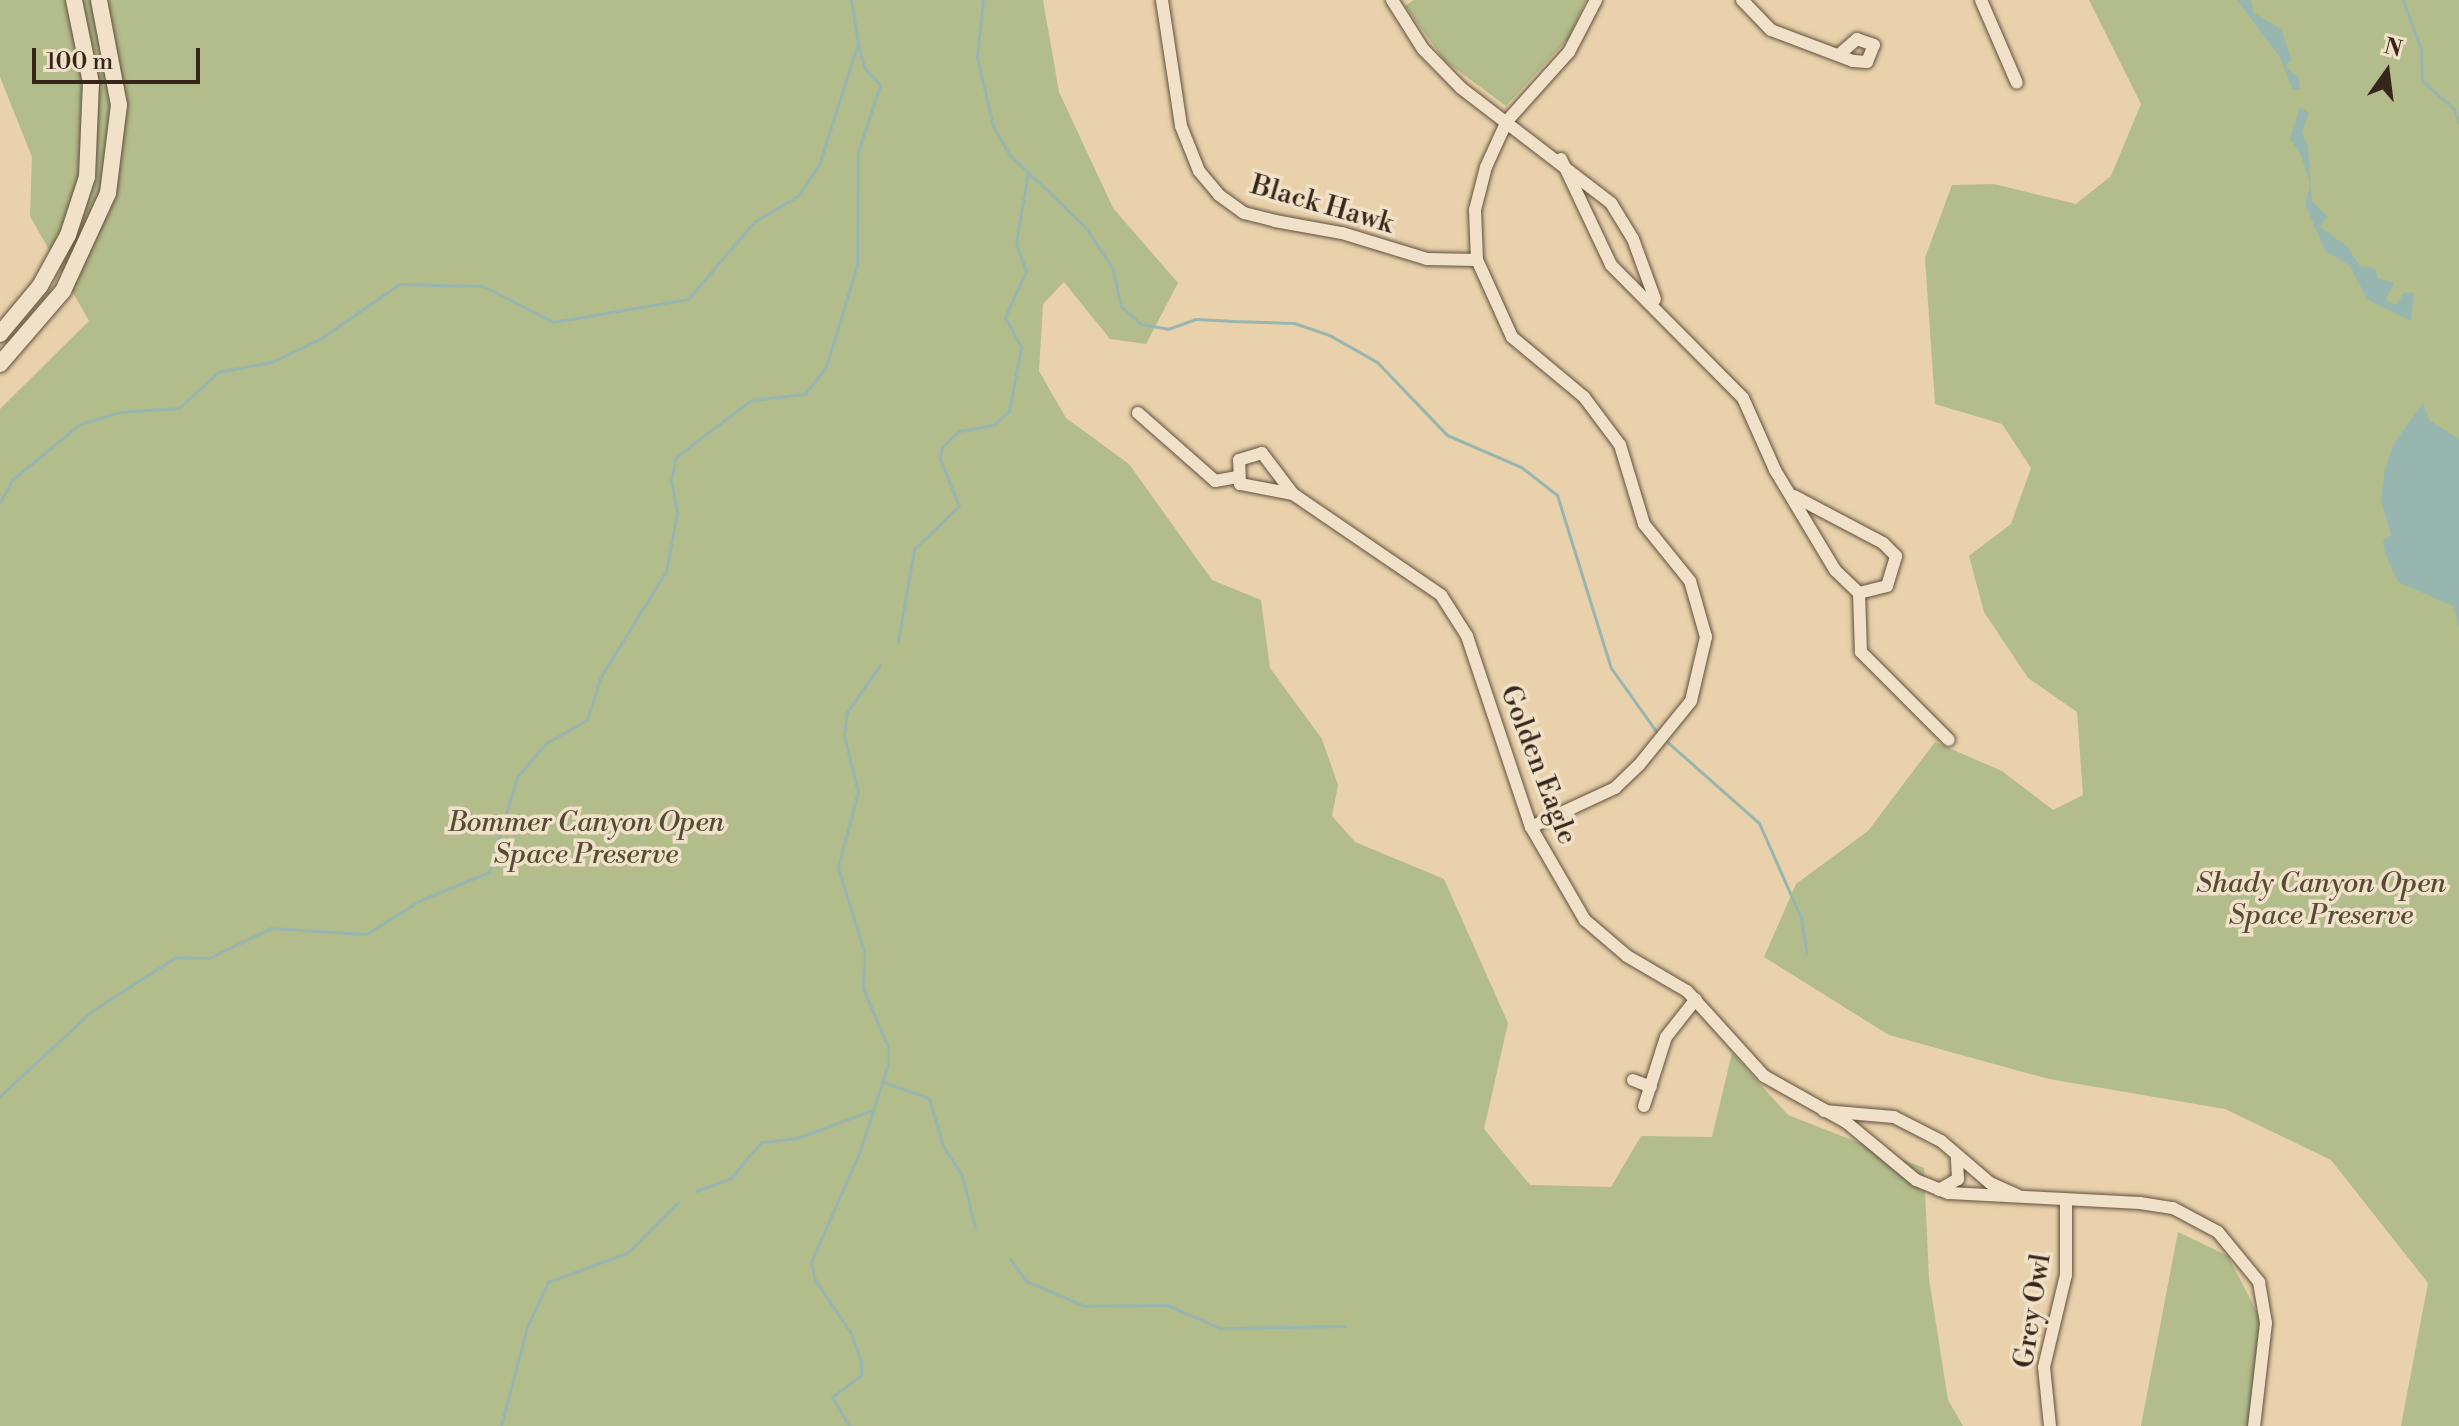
<!DOCTYPE html>
<html>
<head>
<meta charset="utf-8">
<style>
	body { margin:0 }
	#map { position:relative; width:2459px; height:1426px; overflow:hidden; background:#e8d1ab; font-family:"Libre Bodoni",serif }
	div>[style] { position:absolute }
	[style*='--x'] { left:calc(var(--x)*1px); top:calc(var(--y)*1px); width:calc(var(--w)*1px); rotate:calc(var(--a)*1deg) }
	.green>* { inset:0; background:#b3bc8b }
	.water>* { inset:0; background:#98b6b0 }
	.stream>* { height:3px; margin:-1.5px; padding:0 1.5px; transform-origin:1.5px; border-radius:1.5px; background:#98b6b0 }
	.roads { filter:drop-shadow(0 0 2px #62503e) drop-shadow(0 0 2px #62503e) }
	.street>* { height:12px; margin:-6px; padding:0 6px; transform-origin:6px; border-radius:6px; background:#f0e1c8 }
	.secondary>* { height:16px; margin:-8px; padding:0 8px; transform-origin:8px; border-radius:8px; background:#f0e1c8 }
	span { translate:-50% -50%; white-space:nowrap; text-align:center; line-height:1.15; -webkit-text-stroke:7px #f0e1c8; paint-order:stroke }
	.street-label { font-size:28px; color:#362519 }
	.park-label { font-size:28px; color:#554b36; font-style:italic }
	.north { position:absolute; left:2347px; top:32px; width:80px; height:80px; -webkit-text-stroke:6px #f0e1c8; paint-order:stroke; rotate:14deg; font-size:22px; font-weight:700; line-height:32px; text-align:center; color:#362519 }
	.north::after { content:''; display:block; margin:auto; width:28px; height:36px; background:#362519; clip-path:polygon(50% 0,100% 100%,50% 72%,0 100%) }
	.scale { position:absolute; left:32px; top:48px; width:168px; height:36px; box-sizing:border-box; border:4px solid #362519; border-top:0; padding-left:10px; font-size:24px; line-height:28px; white-space:nowrap; color:#362519; -webkit-text-stroke:6px #f0e1c8; paint-order:stroke }
</style>
</head>
<body>
<div id="map">
	<div class="green">
		<div style="clip-path:polygon(0 0,1043px 0,1059px 92px,1113px 208px,1178px 283px,1146px 344px,1110px 339px,1064px 282px,1043px 304px,1039px 371px,1066px 418px,1129px 464px,1212px 580px,1261px 600px,1270px 668px,1322px 739px,1338px 785px,1332px 816px,1355px 842px,1444px 879px,1508px 1023px,1484px 1129px,1530px 1185px,1611px 1187px,1641px 1136px,1712px 1137px,1732px 1053px,1788px 1115px,1924px 1168px,1929px 1279px,1948px 1400px,1963px 1426px,0 1426px,0 409px,89px 321px,30px 216px,32px 157px,0 77px)"></div>
		<div style="clip-path:polygon(1414px 0,1586px 0,1568px 39px,1506px 106px,1444px 60px,1405px 6px)"></div>
		<div style="clip-path:polygon(2089px 0,2459px 0,2459px 1426px,2401px 1426px,2428px 1283px,2331px 1160px,2225px 1109px,2049px 1079px,1889px 1035px,1764px 957px,1796px 884px,1868px 831px,1935px 742px,2002px 771px,2053px 810px,2083px 795px,2077px 712px,2028px 678px,1984px 612px,1969px 556px,2011px 524px,2031px 468px,2002px 424px,1935px 404px,1925px 258px,1952px 185px,1994px 184px,2076px 204px,2111px 176px,2141px 104px)"></div>
		<div style="clip-path:polygon(2178px 1232px,2228px 1256px,2262px 1322px,2249px 1426px,2141px 1426px)"></div>
	</div>
	<div class="water">
		<div style="clip-path:polygon(2237px 0,2251px 0,2253px 12px,2281px 29px,2291px 59px,2286px 67px,2299px 78px,2300px 90px,2292px 89px,2281px 59px)"></div>
		<div style="clip-path:polygon(2300px 107px,2309px 113px,2302px 133px,2308px 146px,2312px 201px,2327px 216px,2320px 227px,2347px 246px,2360px 266px,2375px 268px,2378px 278px,2394px 283px,2386px 300px,2395px 305px,2405px 292px,2414px 293px,2411px 321px,2368px 300px,2349px 265px,2325px 251px,2305px 204px,2310px 185px,2301px 155px,2290px 139px)"></div>
		<div style="clip-path:polygon(2423px 403px,2429px 420px,2459px 439px,2459px 627px,2453px 606px,2398px 582px,2385px 553px,2383px 540px,2391px 535px,2381px 500px,2385px 469px,2394px 443px)"></div>
	</div>
	<div class="stream">
		<div style="--x:983;--y:0;--w:57;--a:96"></div>
		<div style="--x:977;--y:57;--w:71;--a:76.9"></div>
		<div style="--x:993;--y:126;--w:34;--a:60"></div>
		<div style="--x:1010;--y:155;--w:105;--a:43.8"></div>
		<div style="--x:1086;--y:228;--w:47;--a:56.3"></div>
		<div style="--x:1112;--y:267;--w:40;--a:77"></div>
		<div style="--x:1121;--y:306;--w:27;--a:42"></div>
		<div style="--x:1141;--y:324;--w:27;--a:10"></div>
		<div style="--x:1168;--y:329;--w:29;--a:-20"></div>
		<div style="--x:1195;--y:319;--w:35;--a:3"></div>
		<div style="--x:1230;--y:321;--w:64;--a:1.8"></div>
		<div style="--x:1294;--y:323;--w:39;--a:19"></div>
		<div style="--x:1331;--y:336;--w:53;--a:29.5"></div>
		<div style="--x:1377;--y:362;--w:101;--a:46.2"></div>
		<div style="--x:1447;--y:435;--w:81;--a:23.4"></div>
		<div style="--x:1521;--y:467;--w:46;--a:37.9"></div>
		<div style="--x:1557;--y:495;--w:181;--a:72.7"></div>
		<div style="--x:1611;--y:668;--w:81;--a:54.5"></div>
		<div style="--x:2403;--y:0;--w:52;--a:69.8"></div>
		<div style="--x:2421;--y:49;--w:32;--a:88"></div>
		<div style="--x:2422;--y:81;--w:43;--a:41.2"></div>
		<div style="--x:2454;--y:109;--w:15;--a:70"></div>
		<div style="--x:0;--y:502;--w:26;--a:-61"></div>
		<div style="--x:13;--y:479;--w:87;--a:-39.4"></div>
		<div style="--x:80;--y:424;--w:42;--a:-16.7"></div>
		<div style="--x:120;--y:412;--w:59;--a:-3.9"></div>
		<div style="--x:179;--y:408;--w:53;--a:-42.7"></div>
		<div style="--x:218;--y:372;--w:54;--a:-10.7"></div>
		<div style="--x:271;--y:362;--w:54;--a:-25.1"></div>
		<div style="--x:320;--y:339;--w:96;--a:-34.8"></div>
		<div style="--x:399;--y:284;--w:84;--a:1.4"></div>
		<div style="--x:483;--y:286;--w:79;--a:27.2"></div>
		<div style="--x:553;--y:322;--w:137;--a:-9.7"></div>
		<div style="--x:688;--y:299;--w:101;--a:-49.4"></div>
		<div style="--x:754;--y:222;--w:51;--a:-30.6"></div>
		<div style="--x:798;--y:196;--w:37;--a:-56"></div>
		<div style="--x:819;--y:165;--w:128;--a:-72.3"></div>
		<div style="--x:858;--y:43;--w:44;--a:-99.2"></div>
		<div style="--x:898;--y:642;--w:94;--a:-80.2"></div>
		<div style="--x:914;--y:549;--w:62;--a:-43.7"></div>
		<div style="--x:959;--y:506;--w:51;--a:-112"></div>
		<div style="--x:940;--y:459;--w:12;--a:-81"></div>
		<div style="--x:942;--y:447;--w:23;--a:-43"></div>
		<div style="--x:959;--y:431;--w:36;--a:-10"></div>
		<div style="--x:994;--y:425;--w:21;--a:-43"></div>
		<div style="--x:1009;--y:411;--w:65;--a:-79.4"></div>
		<div style="--x:1021;--y:347;--w:34;--a:-118"></div>
		<div style="--x:1005;--y:317;--w:51;--a:-65.5"></div>
		<div style="--x:1026;--y:271;--w:30;--a:-110"></div>
		<div style="--x:1016;--y:243;--w:72;--a:-80.4"></div>
		<div style="--x:1664;--y:739;--w:127;--a:41.5"></div>
		<div style="--x:1759;--y:823;--w:104;--a:66.1"></div>
		<div style="--x:1801;--y:918;--w:36;--a:81"></div>
		<div style="--x:883;--y:1082;--w:49;--a:19.2"></div>
		<div style="--x:929;--y:1098;--w:50;--a:73.7"></div>
		<div style="--x:943;--y:1146;--w:35;--a:57"></div>
		<div style="--x:962;--y:1175;--w:54;--a:76"></div>
		<div style="--x:0;--y:1096;--w:127;--a:-42.8"></div>
		<div style="--x:93;--y:1010;--w:98;--a:-32.6"></div>
		<div style="--x:176;--y:957;--w:33;--a:2"></div>
		<div style="--x:209;--y:958;--w:69;--a:-25.8"></div>
		<div style="--x:271;--y:928;--w:95;--a:3.6"></div>
		<div style="--x:366;--y:934;--w:65;--a:-31.7"></div>
		<div style="--x:421;--y:900;--w:74;--a:-22.4"></div>
		<div style="--x:489;--y:872;--w:99;--a:-73.6"></div>
		<div style="--x:517;--y:777;--w:45;--a:-49.5"></div>
		<div style="--x:546;--y:743;--w:47;--a:-29.3"></div>
		<div style="--x:587;--y:720;--w:44;--a:-72.8"></div>
		<div style="--x:600;--y:678;--w:126;--a:-58.3"></div>
		<div style="--x:666;--y:571;--w:58;--a:-79.1"></div>
		<div style="--x:677;--y:514;--w:35;--a:-100"></div>
		<div style="--x:671;--y:480;--w:24;--a:-78"></div>
		<div style="--x:676;--y:457;--w:94;--a:-37.2"></div>
		<div style="--x:751;--y:400;--w:54;--a:-6.3"></div>
		<div style="--x:805;--y:394;--w:34;--a:-52"></div>
		<div style="--x:826;--y:367;--w:107;--a:-73.1"></div>
		<div style="--x:857;--y:265;--w:113;--a:-89.5"></div>
		<div style="--x:858;--y:152;--w:71;--a:-71.8"></div>
		<div style="--x:880;--y:85;--w:24;--a:-132"></div>
		<div style="--x:864;--y:67;--w:25;--a:-104"></div>
		<div style="--x:696;--y:1191;--w:37;--a:-20"></div>
		<div style="--x:731;--y:1178;--w:47;--a:-50.2"></div>
		<div style="--x:761;--y:1142;--w:36;--a:-6"></div>
		<div style="--x:797;--y:1138;--w:78;--a:-20.3"></div>
		<div style="--x:1010;--y:1259;--w:27;--a:54"></div>
		<div style="--x:1026;--y:1281;--w:64;--a:23"></div>
		<div style="--x:1085;--y:1306;--w:82;--a:-0.7"></div>
		<div style="--x:1167;--y:1305;--w:58;--a:23.5"></div>
		<div style="--x:1220;--y:1328;--w:125;--a:-0.9"></div>
		<div style="--x:501;--y:1426;--w:102;--a:-75.3"></div>
		<div style="--x:527;--y:1327;--w:50;--a:-65"></div>
		<div style="--x:548;--y:1282;--w:84;--a:-20.2"></div>
		<div style="--x:627;--y:1253;--w:72;--a:-45"></div>
		<div style="--x:849;--y:1426;--w:34;--a:-120"></div>
		<div style="--x:832;--y:1397;--w:36;--a:-37"></div>
		<div style="--x:861;--y:1375;--w:13;--a:-90"></div>
		<div style="--x:861;--y:1362;--w:31;--a:-109"></div>
		<div style="--x:851;--y:1333;--w:64;--a:-124.2"></div>
		<div style="--x:815;--y:1280;--w:18;--a:-103"></div>
		<div style="--x:811;--y:1262;--w:121;--a:-66.2"></div>
		<div style="--x:860;--y:1151;--w:91;--a:-72.2"></div>
		<div style="--x:888;--y:1064;--w:17;--a:-90"></div>
		<div style="--x:888;--y:1047;--w:64;--a:-113"></div>
		<div style="--x:863;--y:988;--w:36;--a:-88"></div>
		<div style="--x:864;--y:952;--w:89;--a:-107"></div>
		<div style="--x:838;--y:867;--w:78;--a:-75.1"></div>
		<div style="--x:858;--y:792;--w:59;--a:-103.8"></div>
		<div style="--x:844;--y:735;--w:23;--a:-83"></div>
		<div style="--x:847;--y:712;--w:57;--a:-54.9"></div>
	</div>
	<div class="roads">
		<div class="street">
			<div style="--x:1162;--y:0;--w:127;--a:81.4"></div>
			<div style="--x:1181;--y:126;--w:48;--a:68.2"></div>
			<div style="--x:1199;--y:171;--w:31;--a:50"></div>
			<div style="--x:1219;--y:195;--w:31;--a:36"></div>
			<div style="--x:1244;--y:213;--w:32;--a:14"></div>
			<div style="--x:1275;--y:221;--w:68;--a:10.2"></div>
			<div style="--x:1342;--y:233;--w:89;--a:17"></div>
			<div style="--x:1427;--y:259;--w:50;--a:1.1"></div>
			<div style="--x:1392;--y:0;--w:58;--a:57.7"></div>
			<div style="--x:1423;--y:49;--w:54;--a:45.7"></div>
			<div style="--x:1461;--y:88;--w:189;--a:37.5"></div>
			<div style="--x:1611;--y:203;--w:42;--a:58.6"></div>
			<div style="--x:1633;--y:239;--w:64;--a:69.9"></div>
			<div style="--x:1742;--y:0;--w:42;--a:46"></div>
			<div style="--x:1771;--y:30;--w:88;--a:20.7"></div>
			<div style="--x:1853;--y:61;--w:14;--a:4"></div>
			<div style="--x:1867;--y:62;--w:18;--a:-68"></div>
			<div style="--x:1874;--y:45;--w:18;--a:-161"></div>
			<div style="--x:1857;--y:39;--w:21;--a:139"></div>
			<div style="--x:1981;--y:0;--w:90;--a:66.6"></div>
			<div style="--x:1561;--y:159;--w:117;--a:64.7"></div>
			<div style="--x:1611;--y:265;--w:187;--a:45.2"></div>
			<div style="--x:1743;--y:398;--w:79;--a:66"></div>
			<div style="--x:1775;--y:470;--w:117;--a:59"></div>
			<div style="--x:1835;--y:570;--w:33;--a:44"></div>
			<div style="--x:1859;--y:593;--w:29;--a:-14"></div>
			<div style="--x:1887;--y:586;--w:31;--a:-73"></div>
			<div style="--x:1896;--y:556;--w:18;--a:-135"></div>
			<div style="--x:1883;--y:543;--w:101;--a:-152.2"></div>
			<div style="--x:1138;--y:413;--w:103;--a:41.4"></div>
			<div style="--x:1215;--y:481;--w:23;--a:-10"></div>
			<div style="--x:1293;--y:494;--w:54;--a:-169.3"></div>
			<div style="--x:1240;--y:484;--w:24;--a:-92"></div>
			<div style="--x:1239;--y:460;--w:24;--a:-17"></div>
			<div style="--x:1262;--y:453;--w:51;--a:52.9"></div>
			<div style="--x:1293;--y:494;--w:179;--a:34.3"></div>
			<div style="--x:1441;--y:595;--w:49;--a:57.6"></div>
			<div style="--x:1467;--y:636;--w:201;--a:71.5"></div>
			<div style="--x:1531;--y:827;--w:108;--a:59.9"></div>
			<div style="--x:1585;--y:920;--w:55;--a:40.6"></div>
			<div style="--x:1627;--y:956;--w:69;--a:30.3"></div>
			<div style="--x:1687;--y:991;--w:115;--a:47.8"></div>
			<div style="--x:1764;--y:1076;--w:94;--a:29.3"></div>
			<div style="--x:1846;--y:1122;--w:91;--a:39.6"></div>
			<div style="--x:1916;--y:1180;--w:35;--a:22"></div>
			<div style="--x:1949;--y:1193;--w:191;--a:3"></div>
			<div style="--x:2140;--y:1203;--w:33;--a:9"></div>
			<div style="--x:2173;--y:1208;--w:51;--a:28.1"></div>
			<div style="--x:2218;--y:1232;--w:65;--a:50.6"></div>
			<div style="--x:2259;--y:1282;--w:42;--a:80.3"></div>
			<div style="--x:2266;--y:1323;--w:104;--a:96.6"></div>
			<div style="--x:1859;--y:593;--w:59;--a:88.1"></div>
			<div style="--x:1861;--y:652;--w:124;--a:45"></div>
			<div style="--x:1531;--y:827;--w:93;--a:-24.9"></div>
			<div style="--x:1615;--y:788;--w:33;--a:-44"></div>
			<div style="--x:1639;--y:765;--w:82;--a:-50.9"></div>
			<div style="--x:1691;--y:701;--w:66;--a:-76.8"></div>
			<div style="--x:1706;--y:637;--w:58;--a:-105.9"></div>
			<div style="--x:1690;--y:581;--w:73;--a:-128.9"></div>
			<div style="--x:1644;--y:524;--w:83;--a:-106.9"></div>
			<div style="--x:1620;--y:445;--w:60;--a:-126.9"></div>
			<div style="--x:1584;--y:397;--w:94;--a:-140.2"></div>
			<div style="--x:1512;--y:337;--w:85;--a:-114.4"></div>
			<div style="--x:1477;--y:260;--w:50;--a:-92.3"></div>
			<div style="--x:1475;--y:210;--w:44;--a:-75.7"></div>
			<div style="--x:1486;--y:167;--w:51;--a:-65.5"></div>
			<div style="--x:1507;--y:121;--w:93;--a:-48.1"></div>
			<div style="--x:1569;--y:52;--w:59;--a:-62.6"></div>
			<div style="--x:1633;--y:1080;--w:19;--a:21"></div>
			<div style="--x:1644;--y:1106;--w:72;--a:-72.3"></div>
			<div style="--x:1666;--y:1037;--w:48;--a:-51.7"></div>
			<div style="--x:1824;--y:1111;--w:70;--a:4.9"></div>
			<div style="--x:1894;--y:1117;--w:53;--a:27.1"></div>
			<div style="--x:1941;--y:1141;--w:65;--a:40.6"></div>
			<div style="--x:1990;--y:1183;--w:30;--a:24"></div>
			<div style="--x:1939;--y:1190;--w:22;--a:-30"></div>
			<div style="--x:1958;--y:1179;--w:22;--a:-93"></div>
			<div style="--x:2050;--y:1426;--w:59;--a:-95.8"></div>
			<div style="--x:2044;--y:1367;--w:95;--a:-76.6"></div>
			<div style="--x:2066;--y:1275;--w:73;--a:-90"></div>
		</div>
		<div class="secondary">
			<div style="--x:0;--y:334;--w:62;--a:-50.2"></div>
			<div style="--x:40;--y:286;--w:58;--a:-61.2"></div>
			<div style="--x:68;--y:235;--w:61;--a:-71.9"></div>
			<div style="--x:87;--y:177;--w:94;--a:-87.6"></div>
			<div style="--x:91;--y:83;--w:85;--a:-101.6"></div>
			<div style="--x:0;--y:364;--w:96;--a:-49.2"></div>
			<div style="--x:63;--y:291;--w:108;--a:-65.3"></div>
			<div style="--x:108;--y:193;--w:89;--a:-82.9"></div>
			<div style="--x:119;--y:105;--w:107;--a:-100.8"></div>
		</div>
	</div>
	<div class="street-label">
		<span style="left:1322px;top:205px;rotate:16deg">Black Hawk</span>
		<span style="left:1538px;top:765px;rotate:69deg">Golden Eagle</span>
		<span style="left:2033px;top:1311px;rotate:-81deg">Grey Owl</span>
	</div>
	<div class="park-label">
		<span style="left:586px;top:839px">Bommer Canyon Open<br>Space Preserve</span>
		<span style="left:2321px;top:900px">Shady Canyon Open<br>Space Preserve</span>
	</div>
	<div class="north">N</div>
	<div class="scale">100 m</div>
</div>
</body>
</html>
